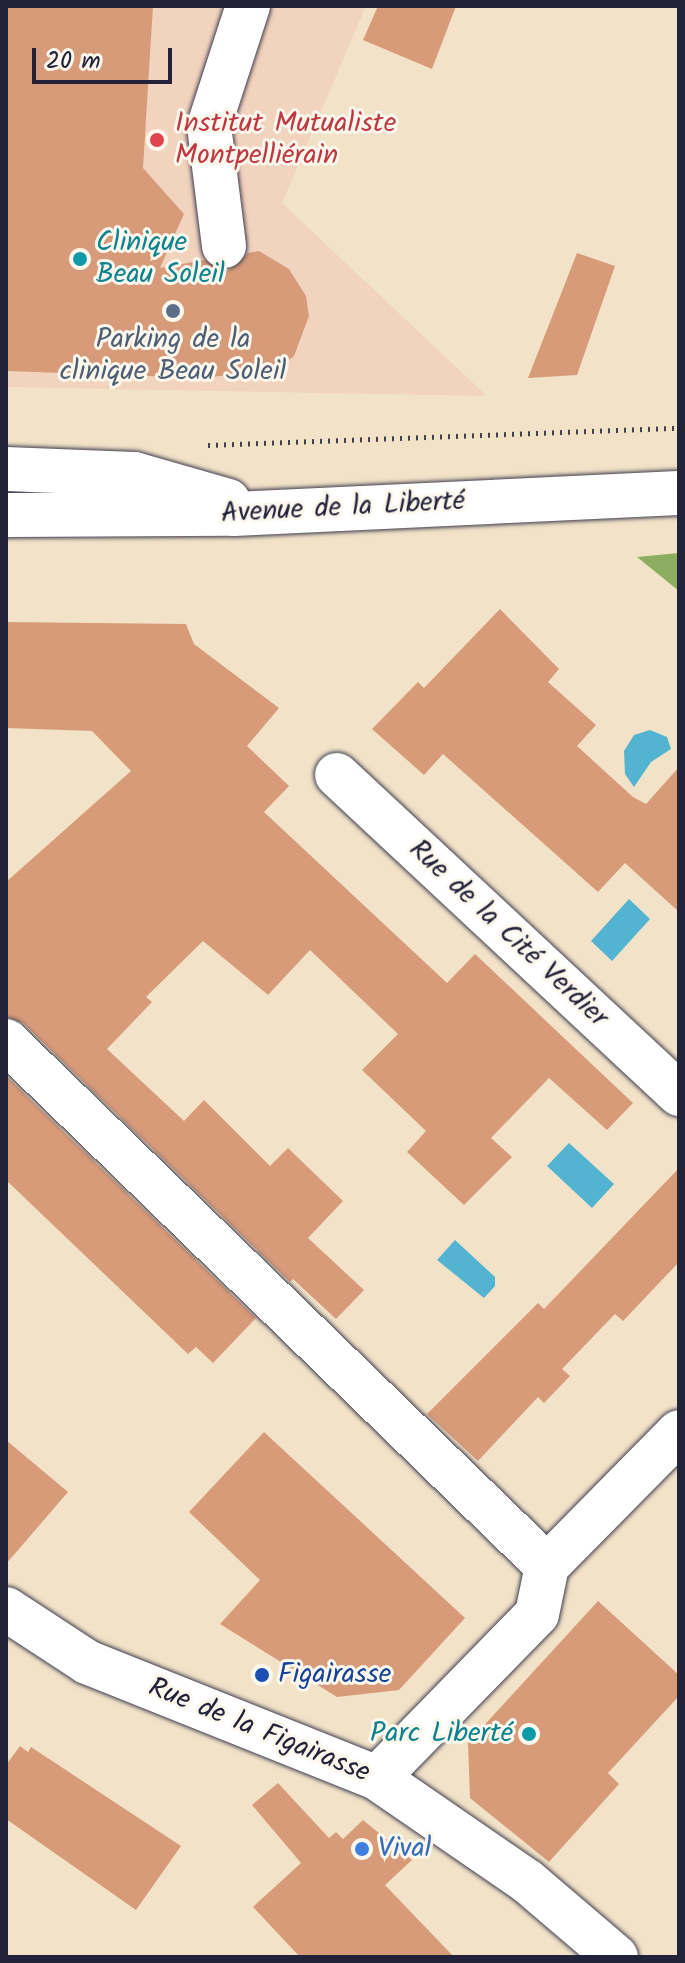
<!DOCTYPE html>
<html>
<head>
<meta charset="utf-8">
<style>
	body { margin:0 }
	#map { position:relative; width:685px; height:1963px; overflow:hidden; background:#f2e3c8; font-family:Kalam,sans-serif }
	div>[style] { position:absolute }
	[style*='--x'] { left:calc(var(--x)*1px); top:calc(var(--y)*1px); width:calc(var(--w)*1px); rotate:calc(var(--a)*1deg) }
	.built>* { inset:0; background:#f2d4be }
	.forest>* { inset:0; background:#8dad60 }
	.water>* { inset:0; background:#52b4d1 }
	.building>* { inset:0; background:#d89b7a }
	.path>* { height:5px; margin-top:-2.5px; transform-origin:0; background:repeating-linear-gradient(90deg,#413f50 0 2px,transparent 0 8px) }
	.roads { filter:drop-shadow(0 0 2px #413f50) drop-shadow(0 0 2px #413f50) }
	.minor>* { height:44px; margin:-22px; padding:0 22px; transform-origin:22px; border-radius:22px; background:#fff }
	.major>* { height:44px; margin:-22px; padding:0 22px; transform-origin:22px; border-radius:22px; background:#fff }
	.dots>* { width:22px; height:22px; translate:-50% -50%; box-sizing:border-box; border:4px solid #fbf7ec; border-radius:50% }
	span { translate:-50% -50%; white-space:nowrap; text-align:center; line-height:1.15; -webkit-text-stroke:6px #fbf7ec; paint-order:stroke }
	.health-label { font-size:28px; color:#be3a42 }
	.left { translate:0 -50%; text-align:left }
	.culture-label { font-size:28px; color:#0d838f }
	.right { translate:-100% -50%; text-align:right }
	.service-label { font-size:28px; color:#4e5e75 }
	.street-label { font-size:28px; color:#22223b }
	.transit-label { font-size:28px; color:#164399 }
	.shop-label { font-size:28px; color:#366cbe }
	.frame { position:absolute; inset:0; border:8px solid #22223b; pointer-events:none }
	.scale { position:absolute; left:32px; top:48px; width:140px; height:36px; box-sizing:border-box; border:4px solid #22223b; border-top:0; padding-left:10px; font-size:24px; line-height:28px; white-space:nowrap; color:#22223b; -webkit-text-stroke:6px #fbf7ec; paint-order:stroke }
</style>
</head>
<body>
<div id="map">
	<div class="built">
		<div style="clip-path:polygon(6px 6px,366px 6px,282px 203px,487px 396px,6px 387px)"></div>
	</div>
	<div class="forest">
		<div style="clip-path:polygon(679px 553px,679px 591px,637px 557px)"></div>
	</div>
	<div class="water">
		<div style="clip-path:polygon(650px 730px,667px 737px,671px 749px,651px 762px,634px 787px,625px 774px,624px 751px,634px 735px)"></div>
		<div style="clip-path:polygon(629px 899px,650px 919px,612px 961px,591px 941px)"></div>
		<div style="clip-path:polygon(569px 1143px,614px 1184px,592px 1208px,547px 1166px)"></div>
		<div style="clip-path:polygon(455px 1240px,495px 1277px,495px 1286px,484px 1298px,437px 1260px)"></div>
	</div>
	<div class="building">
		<div style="clip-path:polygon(6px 6px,153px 6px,143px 168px,184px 214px,160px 268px,204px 260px,228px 271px,248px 253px,259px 251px,289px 269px,306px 296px,309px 316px,294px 356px,277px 369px,204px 378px,6px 371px)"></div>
		<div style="clip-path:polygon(378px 6px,456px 6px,432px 69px,363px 40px)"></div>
		<div style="clip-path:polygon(577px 253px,615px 266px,577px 375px,528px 378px)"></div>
		<div style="clip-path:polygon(500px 609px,559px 669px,548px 682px,596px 725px,577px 746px,633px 797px,646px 804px,679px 767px,679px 912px,625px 863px,598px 892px,443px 754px,424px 775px,372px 729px,418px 682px,424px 688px)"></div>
		<div style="clip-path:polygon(6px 622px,186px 624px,194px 644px,279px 708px,247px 746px,289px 786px,264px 812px,447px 983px,475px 954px,633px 1103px,607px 1130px,549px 1078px,491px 1138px,512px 1157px,464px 1205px,407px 1152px,426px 1131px,362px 1070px,398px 1034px,310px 950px,268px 995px,203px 941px,146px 997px,152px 1002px,107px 1049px,184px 1121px,204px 1100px,270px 1166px,288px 1148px,343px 1201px,308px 1238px,364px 1290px,336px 1319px,293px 1279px,290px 1282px,23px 1023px,6px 1017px,6px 882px,131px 771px,92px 731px,6px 728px)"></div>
		<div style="clip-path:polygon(6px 1076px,256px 1318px,213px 1363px,196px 1347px,188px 1354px,6px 1180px)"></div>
		<div style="clip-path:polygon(679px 1168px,679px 1262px,623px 1321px,615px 1314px,562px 1369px,570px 1376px,544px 1403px,538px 1397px,478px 1461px,427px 1414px,538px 1303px,544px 1309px)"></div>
		<div style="clip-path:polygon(264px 1432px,465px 1618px,399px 1690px,337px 1697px,220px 1624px,260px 1580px,189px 1512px)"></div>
		<div style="clip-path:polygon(6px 1440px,68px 1492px,6px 1564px)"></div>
		<div style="clip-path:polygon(598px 1601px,679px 1675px,679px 1696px,608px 1773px,619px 1784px,549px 1862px,470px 1798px,468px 1743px)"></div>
		<div style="clip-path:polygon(20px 1746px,28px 1752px,31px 1747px,181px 1846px,136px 1910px,6px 1819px,6px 1765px)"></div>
		<div style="clip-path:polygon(278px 1783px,329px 1838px,336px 1832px,343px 1839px,363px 1820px,412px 1860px,385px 1885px,454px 1957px,300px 1957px,253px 1907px,301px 1863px,252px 1805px)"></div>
	</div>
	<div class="path">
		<div style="--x:208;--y:445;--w:471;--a:-2.1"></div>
	</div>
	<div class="roads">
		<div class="minor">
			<div style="--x:224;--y:246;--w:121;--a:-97.1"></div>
			<div style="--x:209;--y:126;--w:126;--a:-72"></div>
			<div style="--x:337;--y:775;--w:468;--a:43"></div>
			<div style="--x:6;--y:1041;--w:754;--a:44.14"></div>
			<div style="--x:6;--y:1609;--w:97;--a:33.2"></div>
			<div style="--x:87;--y:1662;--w:312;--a:21.8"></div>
			<div style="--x:377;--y:1778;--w:182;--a:34.5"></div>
			<div style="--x:527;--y:1881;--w:117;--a:40.5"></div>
			<div style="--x:377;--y:1778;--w:229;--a:-45.7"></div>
			<div style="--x:537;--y:1614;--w:49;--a:-78.2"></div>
			<div style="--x:547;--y:1566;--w:188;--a:-45.4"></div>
		</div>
		<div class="major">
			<div style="--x:6;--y:469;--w:128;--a:2.2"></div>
			<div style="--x:134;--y:474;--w:98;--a:16"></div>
			<div style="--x:6;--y:515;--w:228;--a:-0.3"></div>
			<div style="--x:234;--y:514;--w:445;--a:-2.7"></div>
		</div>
	</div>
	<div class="dots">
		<div style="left:157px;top:140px;background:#e0444e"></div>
		<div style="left:80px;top:259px;background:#0f9aa8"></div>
		<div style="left:173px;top:311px;background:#5c6f8a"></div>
		<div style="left:262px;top:1675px;background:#1a4fb4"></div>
		<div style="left:529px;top:1734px;background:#0f9aa8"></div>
		<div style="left:362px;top:1849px;background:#3f7fe0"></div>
	</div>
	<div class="health-label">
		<span class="left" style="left:175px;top:140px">Institut Mutualiste<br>Montpelliérain</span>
	</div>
	<div class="culture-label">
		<span class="left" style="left:96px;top:259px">Clinique<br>Beau Soleil</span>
		<span class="right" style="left:513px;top:1734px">Parc Liberté</span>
	</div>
	<div class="service-label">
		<span style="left:173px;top:356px">Parking de la<br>clinique Beau Soleil</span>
	</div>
	<div class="street-label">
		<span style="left:343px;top:508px;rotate:-3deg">Avenue de la Liberté</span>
		<span style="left:508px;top:934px;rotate:43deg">Rue de la Cité Verdier</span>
		<span style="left:259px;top:1731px;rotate:22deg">Rue de la Figairasse</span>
	</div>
	<div class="transit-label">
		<span class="left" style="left:278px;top:1675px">Figairasse</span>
	</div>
	<div class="shop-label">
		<span class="left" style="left:378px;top:1849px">Vival</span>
	</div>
	<div class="frame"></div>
	<div class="scale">20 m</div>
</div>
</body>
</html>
